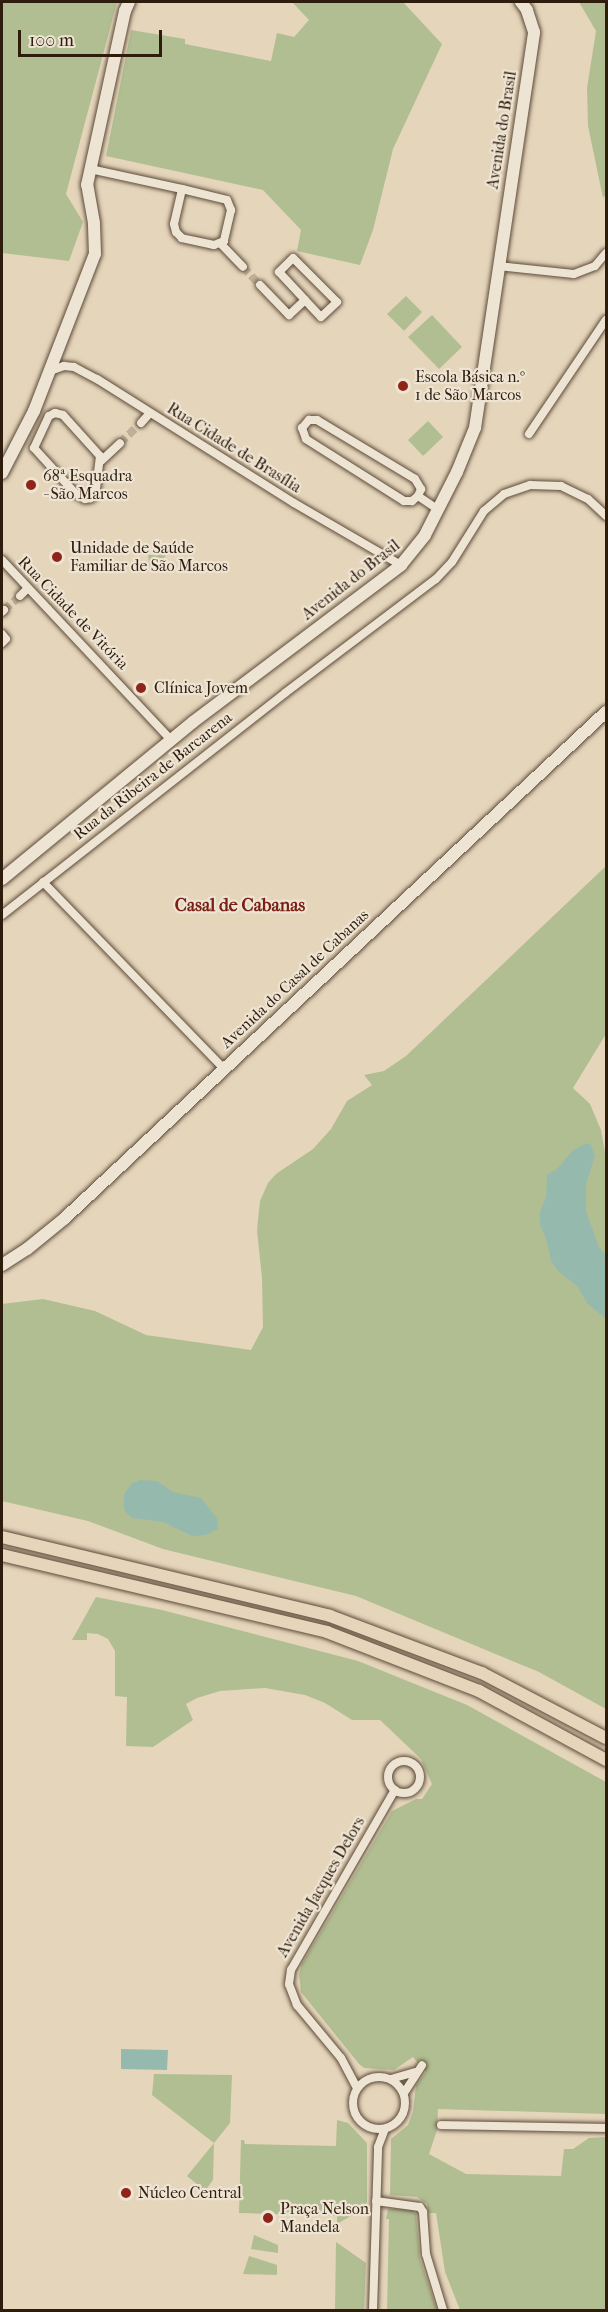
<!DOCTYPE html>
<html>
<head>
<meta charset="utf-8">
<style>
	body { margin:0 }
	#map { position:relative; width:608px; height:2312px; overflow:hidden; background:#e5d5bb; font-family:"IM FELL French Canon",serif }
	div>[style] { position:absolute }
	[style*='--x'] { left:calc(var(--x)*1px); top:calc(var(--y)*1px); width:calc(var(--w)*1px); rotate:calc(var(--a)*1deg) }
	.green>* { inset:0; background:#b1be92 }
	.water>* { inset:0; background:#96b9ae }
	.street-tunnel>* { height:8px; margin-top:-4px; transform-origin:0; background:repeating-linear-gradient(90deg,#c0b098 0 8px,transparent 0 12px) }
	.roads { filter:drop-shadow(0 0 2px #5c4a38) drop-shadow(0 0 2px #5c4a38) }
	.street>* { height:8px; margin:-4px; padding:0 4px; transform-origin:4px; border-radius:4px; background:#eee4d3 }
	.street>.ring { margin:-4px; padding:0; box-sizing:content-box; background:none; border:8px solid #eee4d3; border-radius:50% }
	.secondary>* { height:12px; margin:-6px; padding:0 6px; transform-origin:6px; border-radius:6px; background:#eee4d3 }
	.primary>* { height:12px; margin:-6px; padding:0 6px; transform-origin:6px; border-radius:6px; background:#e5d5bb }
	.dots>* { width:16px; height:16px; translate:-50% -50%; box-sizing:border-box; border:3px solid #eee4d3; border-radius:50% }
	span { translate:-50% -50%; white-space:nowrap; text-align:center; line-height:1.15; -webkit-text-stroke:4.5px #eee4d3; paint-order:stroke }
	.street-label { font-size:16px; color:#2e1c0d }
	.poi-label { font-size:16px; color:#2e1c0d }
	.left { translate:0 -50%; text-align:left }
	.neighbourhood-label { font-size:18px; color:#7a1f14; font-weight:700 }
	.frame { position:absolute; inset:0; border:3px solid #2e1c0d; pointer-events:none }
	.scale { position:absolute; left:18px; top:30px; width:144px; height:27px; box-sizing:border-box; border:3px solid #2e1c0d; border-top:0; padding-left:8px; font-size:18px; line-height:21px; white-space:nowrap; color:#2e1c0d; -webkit-text-stroke:4px #eee4d3; paint-order:stroke }
</style>
</head>
<body>
<div id="map">
	<div class="green">
		<div style="clip-path:polygon(2px 2px,117px 2px,66px 194px,83px 222px,69px 261px,2px 253px)"></div>
		<div style="clip-path:polygon(292px 2px,403px 2px,442px 44px,393px 149px,373px 230px,360px 265px,297px 251px,301px 230px,263px 190px,106px 156px,131px 30px,185px 39px,185px 44px,271px 61px,277px 33px,294px 37px,309px 20px)"></div>
		<div style="clip-path:polygon(579px 2px,606px 2px,606px 194px,603px 198px,588px 126px,587px 88px,596px 31px)"></div>
		<div style="clip-path:polygon(406px 296px,422px 312px,404px 331px,387px 314px)"></div>
		<div style="clip-path:polygon(432px 315px,462px 347px,439px 369px,408px 337px)"></div>
		<div style="clip-path:polygon(428px 421px,443px 437px,423px 456px,408px 440px)"></div>
		<div style="clip-path:polygon(165px 554px,167px 571px,150px 572px,148px 555px)"></div>
		<div style="clip-path:polygon(606px 866px,606px 1034px,573px 1088px,590px 1104px,601px 1130px,606px 1158px,606px 1709px,539px 1672px,356px 1596px,163px 1549px,88px 1521px,2px 1501px,2px 1304px,43px 1299px,95px 1311px,146px 1335px,251px 1350px,263px 1327px,262px 1278px,257px 1230px,260px 1201px,268px 1183px,276px 1174px,313px 1149px,331px 1129px,347px 1101px,372px 1085px,364px 1075px,384px 1071px,406px 1056px)"></div>
		<div style="clip-path:polygon(96px 1597px,162px 1610px,358px 1661px,467px 1705px,606px 1782px,606px 2114px,438px 2109px,437px 2130px,429px 2154px,466px 2174px,561px 2176px,564px 2149px,573px 2149px,589px 2138px,606px 2137px,606px 2310px,460px 2310px,445px 2272px,436px 2213px,428px 2213px,427px 2204px,417px 2197px,390px 2195px,391px 2139px,408px 2125px,413px 2112px,416px 2085px,426px 2072px,413px 2057px,394px 2070px,364px 2068px,359px 2064px,301px 1992px,299px 1975px,302px 1964px,392px 1811px,416px 1799px,422px 1799px,432px 1784px,421px 1759px,380px 1720px,352px 1720px,325px 1703px,305px 1695px,265px 1688px,220px 1691px,197px 1698px,186px 1704px,193px 1720px,153px 1747px,126px 1746px,127px 1697px,115px 1696px,115px 1651px,108px 1639px,98px 1634px,87px 1633px,87px 1640px,72px 1640px)"></div>
		<div style="clip-path:polygon(154px 2074px,232px 2075px,230px 2123px,214px 2143px,213px 2180px,205px 2191px,187px 2176px,214px 2143px,152px 2095px)"></div>
		<div style="clip-path:polygon(337px 2120px,348px 2123px,367px 2143px,367px 2202px,363px 2209px,337px 2224px,337px 2216px,239px 2213px,241px 2140px,244px 2140px,245px 2144px,336px 2146px)"></div>
		<div style="clip-path:polygon(388px 2209px,411px 2209px,416px 2214px,420px 2259px,437px 2310px,387px 2310px,389px 2219px,386px 2219px)"></div>
		<div style="clip-path:polygon(254px 2235px,278px 2245px,278px 2253px,251px 2249px)"></div>
		<div style="clip-path:polygon(336px 2242px,366px 2263px,364px 2310px,335px 2310px)"></div>
		<div style="clip-path:polygon(249px 2256px,277px 2265px,277px 2275px,243px 2274px)"></div>
	</div>
	<div class="water">
		<div style="clip-path:polygon(587px 1143px,591px 1145px,595px 1156px,586px 1184px,586px 1211px,599px 1247px,606px 1255px,606px 1319px,587px 1303px,577px 1286px,558px 1271px,551px 1261px,547px 1242px,540px 1224px,540px 1211px,546px 1197px,547px 1175px,558px 1168px,573px 1150px)"></div>
		<div style="clip-path:polygon(140px 1480px,157px 1481px,173px 1492px,201px 1498px,217px 1518px,218px 1529px,206px 1535px,192px 1536px,163px 1522px,132px 1518px,124px 1510px,124px 1494px,132px 1483px)"></div>
		<div style="clip-path:polygon(121px 2049px,168px 2050px,167px 2070px,121px 2069px)"></div>
	</div>
	<div class="street-tunnel">
		<div style="--x:243;--y:267;--w:25;--a:47"></div>
		<div style="--x:120;--y:443;--w:29;--a:-44"></div>
		<div style="--x:4;--y:610;--w:21;--a:-41"></div>
	</div>
	<div class="roads">
		<div class="street">
			<div style="--x:90;--y:169;--w:94;--a:12.3"></div>
			<div style="--x:182;--y:189;--w:46;--a:13.7"></div>
			<div style="--x:227;--y:200;--w:11;--a:68"></div>
			<div style="--x:231;--y:210;--w:32;--a:103"></div>
			<div style="--x:224;--y:241;--w:11;--a:158"></div>
			<div style="--x:214;--y:245;--w:33;--a:-168"></div>
			<div style="--x:182;--y:238;--w:8;--a:-135"></div>
			<div style="--x:176;--y:232;--w:8;--a:-104"></div>
			<div style="--x:174;--y:224;--w:36;--a:-77"></div>
			<div style="--x:220;--y:243;--w:33;--a:46"></div>
			<div style="--x:498;--y:266;--w:76;--a:6"></div>
			<div style="--x:574;--y:274;--w:22;--a:-21"></div>
			<div style="--x:595;--y:266;--w:17;--a:-50"></div>
			<div style="--x:260;--y:285;--w:42;--a:46"></div>
			<div style="--x:289;--y:315;--w:22;--a:-43"></div>
			<div style="--x:305;--y:300;--w:23;--a:47"></div>
			<div style="--x:321;--y:317;--w:22;--a:-43"></div>
			<div style="--x:337;--y:302;--w:62;--a:-135"></div>
			<div style="--x:293;--y:258;--w:20;--a:135"></div>
			<div style="--x:279;--y:272;--w:38;--a:47"></div>
			<div style="--x:50;--y:371;--w:15;--a:-20"></div>
			<div style="--x:64;--y:366;--w:10;--a:6"></div>
			<div style="--x:74;--y:367;--w:26;--a:28"></div>
			<div style="--x:97;--y:379;--w:233;--a:32.2"></div>
			<div style="--x:294;--y:503;--w:124;--a:30.1"></div>
			<div style="--x:55;--y:413;--w:8;--a:14"></div>
			<div style="--x:63;--y:415;--w:55;--a:47.9"></div>
			<div style="--x:100;--y:456;--w:38;--a:97"></div>
			<div style="--x:95;--y:494;--w:6;--a:135"></div>
			<div style="--x:91;--y:498;--w:6;--a:171"></div>
			<div style="--x:85;--y:499;--w:12;--a:-149"></div>
			<div style="--x:75;--y:493;--w:61;--a:-132.3"></div>
			<div style="--x:34;--y:448;--w:35;--a:-65"></div>
			<div style="--x:49;--y:416;--w:7;--a:-27"></div>
			<div style="--x:309;--y:420;--w:8;--a:0"></div>
			<div style="--x:317;--y:420;--w:114;--a:31"></div>
			<div style="--x:415;--y:479;--w:12;--a:59"></div>
			<div style="--x:421;--y:489;--w:8;--a:113"></div>
			<div style="--x:418;--y:496;--w:8;--a:140"></div>
			<div style="--x:412;--y:501;--w:8;--a:180"></div>
			<div style="--x:404;--y:501;--w:116;--a:-147.7"></div>
			<div style="--x:306;--y:439;--w:12;--a:-110"></div>
			<div style="--x:302;--y:428;--w:11;--a:-49"></div>
			<div style="--x:141;--y:423;--w:12;--a:-48"></div>
			<div style="--x:529;--y:434;--w:138;--a:-56"></div>
			<div style="--x:101;--y:461;--w:26;--a:-43"></div>
			<div style="--x:418;--y:496;--w:25;--a:34"></div>
			<div style="--x:2;--y:560;--w:247;--a:46.8"></div>
			<div style="--x:20;--y:596;--w:11;--a:-45"></div>
			<div style="--x:2;--y:612;--w:3;--a:-45"></div>
			<div style="--x:2;--y:634;--w:6;--a:51"></div>
			<div style="--x:6;--y:639;--w:6;--a:135"></div>
			<div style="--x:43;--y:882;--w:259;--a:45.9"></div>
			<div style="--x:2;--y:915;--w:360;--a:-38.1"></div>
			<div style="--x:285;--y:693;--w:189;--a:-37.1"></div>
			<div style="--x:436;--y:579;--w:23;--a:-47"></div>
			<div style="--x:452;--y:562;--w:60;--a:-57.9"></div>
			<div style="--x:484;--y:511;--w:26;--a:-40"></div>
			<div style="--x:504;--y:494;--w:28;--a:-19"></div>
			<div style="--x:530;--y:485;--w:31;--a:2"></div>
			<div style="--x:561;--y:486;--w:30;--a:26"></div>
			<div style="--x:588;--y:499;--w:25;--a:43"></div>
			<div class="ring" style="left:388px;top:1761px;width:24px;height:24px"></div>
			<div class="ring" style="left:353px;top:2077px;width:44px;height:44px"></div>
			<div style="--x:391;--y:2079;--w:25;--a:-16"></div>
			<div style="--x:357;--y:2088;--w:34;--a:-118"></div>
			<div style="--x:341;--y:2058;--w:69;--a:-129.7"></div>
			<div style="--x:297;--y:2005;--w:22;--a:-111"></div>
			<div style="--x:289;--y:1984;--w:14;--a:-82"></div>
			<div style="--x:291;--y:1970;--w:208;--a:-60"></div>
			<div style="--x:404;--y:2093;--w:33;--a:-57"></div>
			<div style="--x:441;--y:2125;--w:165;--a:1"></div>
			<div style="--x:376;--y:2201;--w:44;--a:7.8"></div>
			<div style="--x:420;--y:2207;--w:6;--a:59"></div>
			<div style="--x:423;--y:2212;--w:42;--a:85.9"></div>
			<div style="--x:426;--y:2254;--w:59;--a:73.1"></div>
			<div style="--x:373;--y:2310;--w:163;--a:-88.2"></div>
			<div style="--x:378;--y:2147;--w:19;--a:-69"></div>
		</div>
		<div class="secondary">
			<div style="--x:2;--y:473;--w:70;--a:-62.7"></div>
			<div style="--x:34;--y:411;--w:168;--a:-68.8"></div>
			<div style="--x:95;--y:254;--w:31;--a:-92"></div>
			<div style="--x:94;--y:223;--w:39;--a:-100"></div>
			<div style="--x:87;--y:185;--w:178;--a:-77.7"></div>
			<div style="--x:125;--y:11;--w:10;--a:-66"></div>
			<div style="--x:2;--y:879;--w:247;--a:-39.4"></div>
			<div style="--x:193;--y:722;--w:261;--a:-37"></div>
			<div style="--x:401;--y:565;--w:38;--a:-51"></div>
			<div style="--x:425;--y:535;--w:71;--a:-63.1"></div>
			<div style="--x:457;--y:472;--w:48;--a:-67.8"></div>
			<div style="--x:475;--y:428;--w:400;--a:-81.5"></div>
			<div style="--x:534;--y:32;--w:23;--a:-108"></div>
			<div style="--x:527;--y:10;--w:10;--a:-127"></div>
			<div style="--x:2;--y:1265;--w:30;--a:-33"></div>
			<div style="--x:27;--y:1249;--w:49;--a:-39.2"></div>
			<div style="--x:65;--y:1218;--w:741;--a:-43.09"></div>
		</div>
		<div class="primary">
			<div style="--x:2;--y:1537;--w:337;--a:13.5"></div>
			<div style="--x:330;--y:1616;--w:162;--a:20.6"></div>
			<div style="--x:482;--y:1673;--w:140;--a:27.7"></div>
			<div style="--x:2;--y:1555;--w:334;--a:13.3"></div>
			<div style="--x:327;--y:1632;--w:163;--a:21.2"></div>
			<div style="--x:479;--y:1691;--w:145;--a:28.5"></div>
		</div>
	</div>
	<div class="dots">
		<div style="left:403px;top:386px;background:#8f2418"></div>
		<div style="left:31px;top:485px;background:#8f2418"></div>
		<div style="left:57px;top:557px;background:#8f2418"></div>
		<div style="left:141px;top:688px;background:#8f2418"></div>
		<div style="left:126px;top:2193px;background:#8f2418"></div>
		<div style="left:268px;top:2218px;background:#8f2418"></div>
	</div>
	<div class="street-label">
		<span style="left:502px;top:130px;rotate:-81deg">Avenida do Brasil</span>
		<span style="left:234px;top:448px;rotate:32deg">Rua Cidade de Brasília</span>
		<span style="left:351px;top:580px;rotate:-38deg">Avenida do Brasil</span>
		<span style="left:73px;top:613px;rotate:46deg">Rua Cidade de Vitória</span>
		<span style="left:153px;top:776px;rotate:-38deg">Rua da Ribeira de Barcarena</span>
		<span style="left:295px;top:979px;rotate:-43deg">Avenida do Casal de Cabanas</span>
		<span style="left:321px;top:1887px;rotate:-60deg">Avenida Jacques Delors</span>
	</div>
	<div class="poi-label">
		<span class="left" style="left:415px;top:386px">Escola Básica n.º<br>1 de São Marcos</span>
		<span class="left" style="left:43px;top:485px">68ª Esquadra<br>- São Marcos</span>
		<span class="left" style="left:70px;top:557px">Unidade de Saúde<br>Familiar de São Marcos</span>
		<span class="left" style="left:154px;top:688px">Clínica Jovem</span>
		<span class="left" style="left:138px;top:2193px">Núcleo Central</span>
		<span class="left" style="left:280px;top:2218px">Praça Nelson<br>Mandela</span>
	</div>
	<div class="neighbourhood-label">
		<span style="left:240px;top:906px">Casal de Cabanas</span>
	</div>
	<div class="frame"></div>
	<div class="scale">100 m</div>
</div>
</body>
</html>
